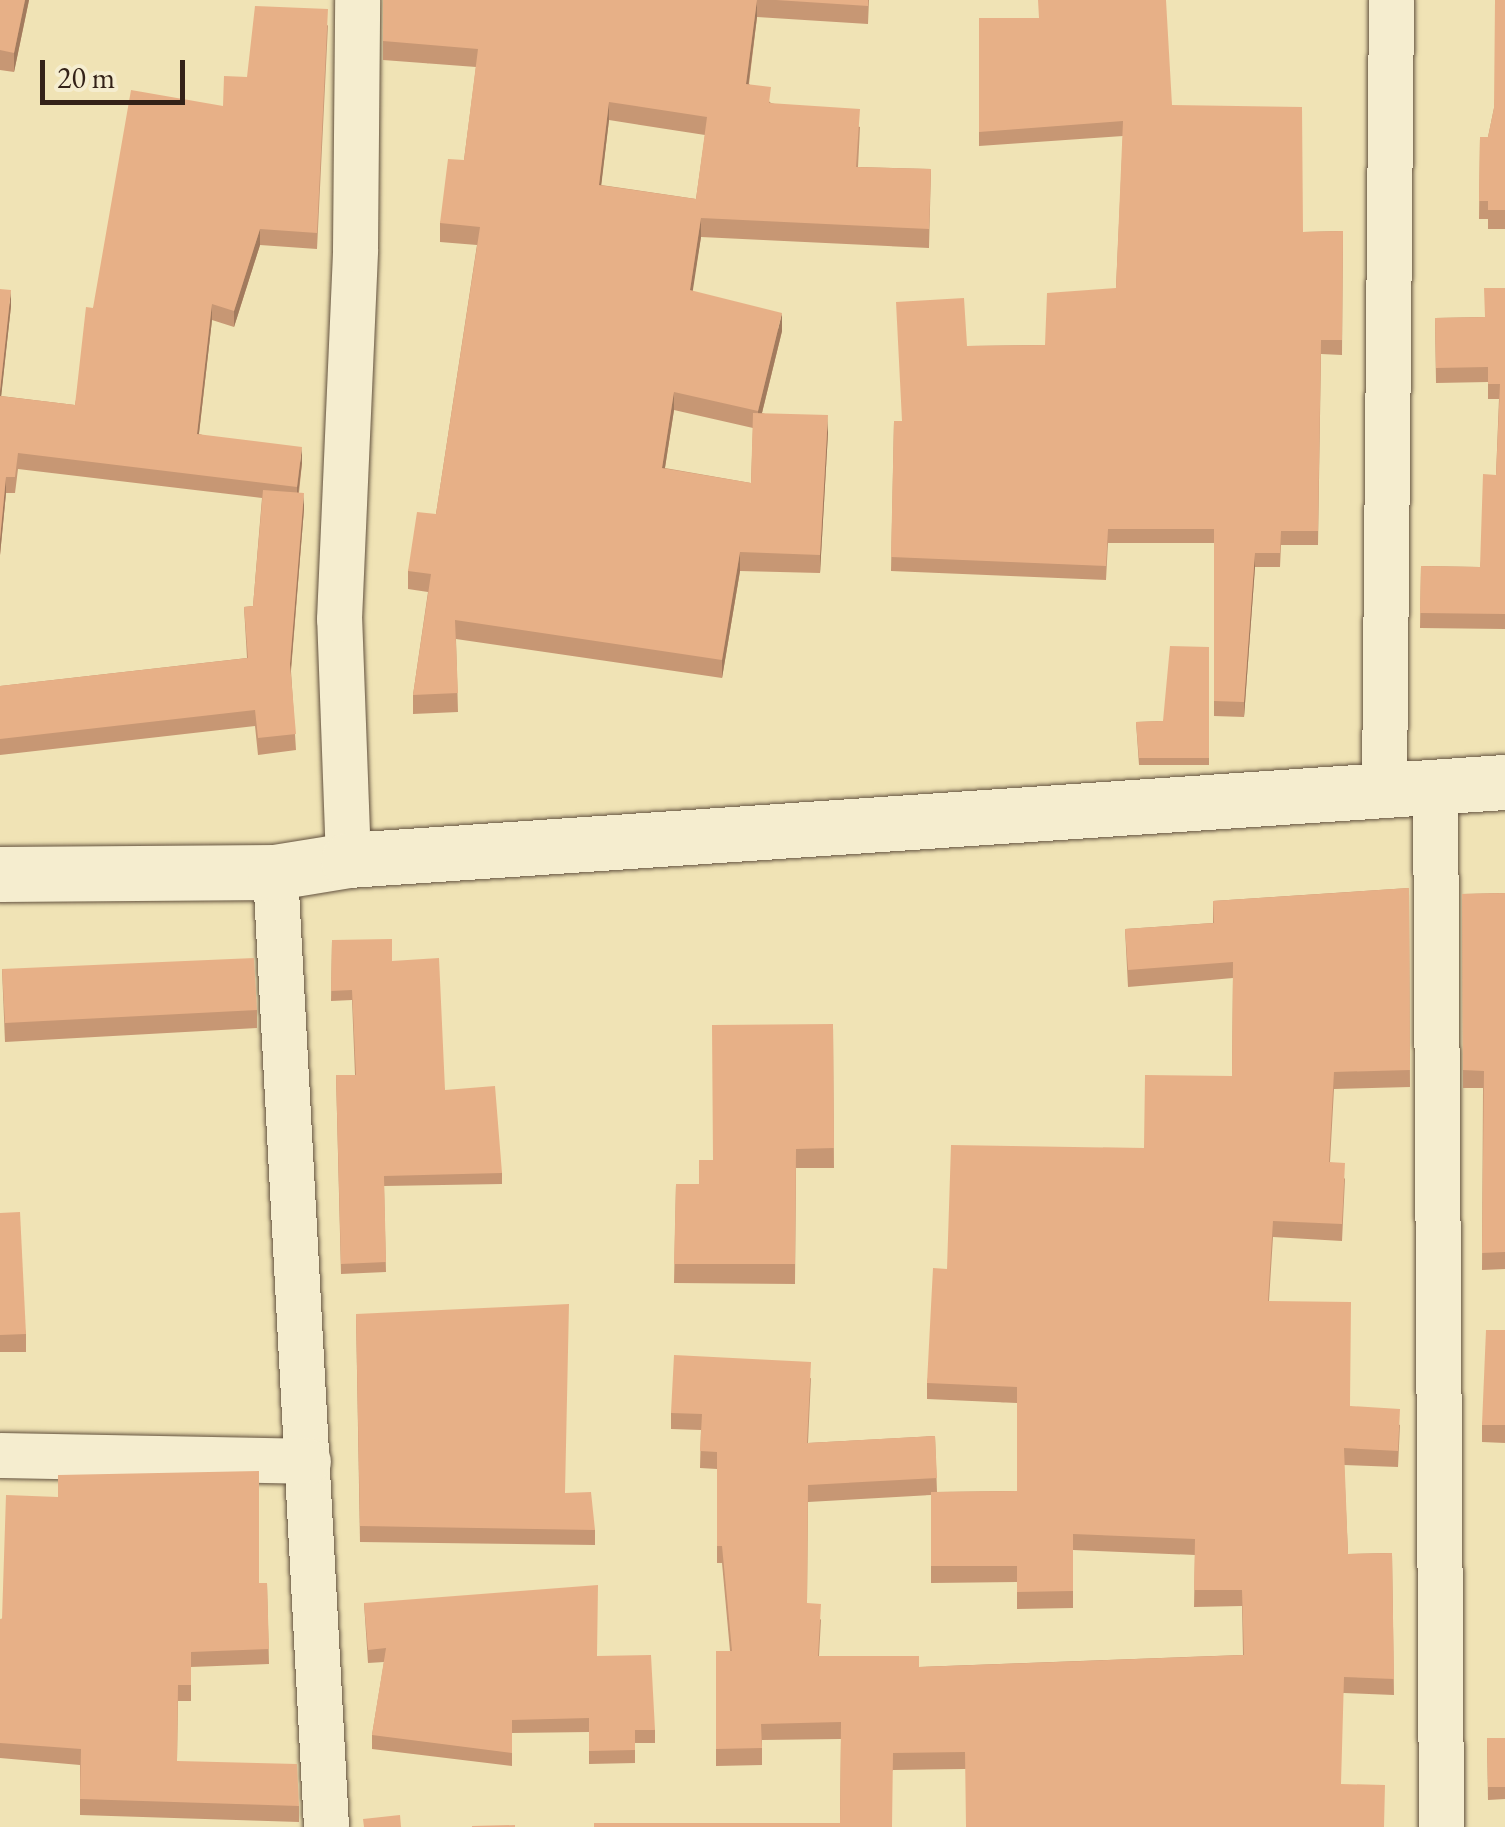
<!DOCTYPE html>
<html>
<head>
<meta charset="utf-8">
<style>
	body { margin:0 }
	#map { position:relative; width:1505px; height:1827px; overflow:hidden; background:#f0e3b5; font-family:"EB Garamond",serif }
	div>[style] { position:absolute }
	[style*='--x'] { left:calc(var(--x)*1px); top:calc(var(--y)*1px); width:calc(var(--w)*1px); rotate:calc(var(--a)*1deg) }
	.roads { filter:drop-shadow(0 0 2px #63523f) drop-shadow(0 0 2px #63523f) }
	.street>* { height:45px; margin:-22.5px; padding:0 22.5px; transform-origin:22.5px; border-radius:22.5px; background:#f5edcf }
	.secondary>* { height:55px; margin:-27.5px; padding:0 27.5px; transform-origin:27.5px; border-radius:27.5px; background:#f5edcf }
	.wall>* { inset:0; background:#c79774 }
	.shaded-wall>* { inset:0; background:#a27b5e }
	.building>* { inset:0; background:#e7b087 }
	span { translate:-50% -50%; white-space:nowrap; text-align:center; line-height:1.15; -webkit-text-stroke:8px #f5edcf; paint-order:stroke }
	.scale { position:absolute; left:40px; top:60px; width:145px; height:45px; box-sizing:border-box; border:5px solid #342218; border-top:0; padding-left:12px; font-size:30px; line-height:35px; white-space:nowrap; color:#342218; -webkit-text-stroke:8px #f5edcf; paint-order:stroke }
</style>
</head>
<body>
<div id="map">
	<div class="roads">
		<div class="street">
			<div style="--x:1435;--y:785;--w:1042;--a:89.67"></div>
			<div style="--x:1384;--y:787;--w:787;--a:-89.49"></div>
			<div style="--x:348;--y:860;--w:241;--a:-92.1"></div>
			<div style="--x:339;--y:619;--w:370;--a:-87.5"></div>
			<div style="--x:355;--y:249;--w:249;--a:-89.5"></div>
			<div style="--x:275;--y:872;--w:956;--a:86.94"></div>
			<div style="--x:0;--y:1455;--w:308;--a:1.1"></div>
		</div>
		<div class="secondary">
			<div style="--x:0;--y:874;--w:275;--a:-0.4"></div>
			<div style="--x:275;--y:872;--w:74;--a:-9.3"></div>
			<div style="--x:348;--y:860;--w:1160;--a:-3.86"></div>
		</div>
	</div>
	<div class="wall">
		<div style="clip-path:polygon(0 0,29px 0,14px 72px,0 70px)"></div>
		<div style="clip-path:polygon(evenodd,383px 0,869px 0,868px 24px,757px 17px,749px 84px,771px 103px,860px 127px,858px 167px,931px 169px,929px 248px,701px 237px,692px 291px,782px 331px,762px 413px,828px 433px,820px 573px,740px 571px,722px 678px,456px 639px,458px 712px,413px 714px,413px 695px,428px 592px,408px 589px,408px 571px,436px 514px,477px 245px,440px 242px,440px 223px,464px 160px,476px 67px,383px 60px,383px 0,609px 120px,705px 135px,696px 199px,601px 185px,609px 120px,383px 0,674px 410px,753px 428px,751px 483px,665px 468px,674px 410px)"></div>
		<div style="clip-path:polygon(1505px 0,1505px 229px,1488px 229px,1488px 219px,1479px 219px,1480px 137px,1488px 137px,1494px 108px)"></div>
		<div style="clip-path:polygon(979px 18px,1172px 105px,1303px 232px,1343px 231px,1342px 355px,1321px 354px,1318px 545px,1281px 545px,1280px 567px,1255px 567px,1244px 717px,1214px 716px,1214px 543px,1108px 543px,1106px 580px,891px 571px,894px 421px,902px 421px,967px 346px,1045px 345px,1116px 288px,1123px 136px,979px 146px)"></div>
		<div style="clip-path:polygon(328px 25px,317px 249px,260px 245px,234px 327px,212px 320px,199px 434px,302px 463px,299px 493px,304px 509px,291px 671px,296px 750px,258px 755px,255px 726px,0 755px,0 686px,247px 658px,244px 607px,253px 606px,262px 498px,18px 469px,15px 493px,6px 493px,0 555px,0 289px,11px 306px,1px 396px,75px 405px,93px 308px,223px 106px,247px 77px)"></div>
		<div style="clip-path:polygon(1505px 288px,1505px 629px,1420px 628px,1421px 566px,1480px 567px,1496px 475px,1499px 399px,1488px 399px,1488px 382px,1436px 383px,1435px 318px,1485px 317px)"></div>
		<div style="clip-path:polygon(1209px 647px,1209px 765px,1139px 765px,1136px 722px,1163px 721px)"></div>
		<div style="clip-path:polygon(evenodd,1409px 888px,1410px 1087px,1334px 1089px,1330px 1162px,1345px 1179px,1342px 1241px,1273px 1237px,1269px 1301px,1350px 1406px,1400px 1425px,1398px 1467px,1344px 1465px,1348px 1554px,1392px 1553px,1394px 1695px,1344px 1693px,965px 1769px,893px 1770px,840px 1823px,841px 1739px,762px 1740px,762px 1765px,716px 1766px,716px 1651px,730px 1651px,722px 1563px,717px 1563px,717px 1469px,700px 1468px,701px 1430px,671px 1429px,671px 1413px,811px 1378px,808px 1443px,935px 1436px,937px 1492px,1017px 1491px,1017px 1403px,927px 1399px,927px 1383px,947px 1269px,1144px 1148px,1232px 1076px,1233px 978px,1128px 987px,1125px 929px,1213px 923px,1213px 901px,1409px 888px,931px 1495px,931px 1583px,1017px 1582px,1017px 1609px,1073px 1608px,1073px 1550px,1195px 1555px,1194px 1607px,1242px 1606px,1243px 1655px,919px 1667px,819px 1656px,821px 1620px,807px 1603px,808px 1502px,931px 1495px)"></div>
		<div style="clip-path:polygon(1505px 893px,1505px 1269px,1482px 1270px,1483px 1088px,1463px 1088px,1462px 894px)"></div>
		<div style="clip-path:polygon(332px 940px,392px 961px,445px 1090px,502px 1173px,502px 1184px,384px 1186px,386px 1272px,341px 1274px,336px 1075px,355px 1075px,352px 1000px,331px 1001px)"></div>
		<div style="clip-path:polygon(2px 969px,257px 1010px,257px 1028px,5px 1042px)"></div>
		<div style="clip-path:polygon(833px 1024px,834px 1168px,796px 1168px,795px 1284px,674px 1283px,676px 1184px,699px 1184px,713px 1160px)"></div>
		<div style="clip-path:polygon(0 1213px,26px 1334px,26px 1352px,0 1352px)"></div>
		<div style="clip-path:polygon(356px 1314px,565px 1493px,595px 1530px,595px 1545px,360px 1542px)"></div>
		<div style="clip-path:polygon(1505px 1330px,1505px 1443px,1482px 1442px,1482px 1425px)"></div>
		<div style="clip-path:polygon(259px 1583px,267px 1583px,269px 1664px,191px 1667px,191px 1701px,178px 1701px,177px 1761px,299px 1806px,299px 1822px,80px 1815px,80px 1765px,0 1758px,0 1619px)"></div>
		<div style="clip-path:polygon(364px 1603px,597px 1656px,655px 1730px,655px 1743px,635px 1743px,635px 1763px,589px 1764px,589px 1732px,512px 1733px,512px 1766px,372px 1749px,372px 1735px,384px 1662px,368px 1663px)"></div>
		<div style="clip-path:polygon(1487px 1738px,1505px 1738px,1505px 1799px,1488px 1800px)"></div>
	</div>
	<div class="shaded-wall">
		<div style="clip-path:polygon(25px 0,29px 0,14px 72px,14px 53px)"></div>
		<div style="clip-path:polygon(757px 0,757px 17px,746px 103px,746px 84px)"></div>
		<div style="clip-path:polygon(609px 102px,609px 120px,599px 204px,599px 185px)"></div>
		<div style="clip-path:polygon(701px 218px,701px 237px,690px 309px,690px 290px)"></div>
		<div style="clip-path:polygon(260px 229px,260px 245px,234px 327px,234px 311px)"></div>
		<div style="clip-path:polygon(11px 290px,11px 306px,0 407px,0 391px)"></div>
		<div style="clip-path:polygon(212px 304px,212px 320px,197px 450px,197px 434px)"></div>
		<div style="clip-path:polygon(782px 313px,782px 331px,758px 429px,758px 411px)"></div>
		<div style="clip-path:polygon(674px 392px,674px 410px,662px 486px,662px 468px)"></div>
		<div style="clip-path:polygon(828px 415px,828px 433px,820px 573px,820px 555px)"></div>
		<div style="clip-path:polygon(302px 447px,302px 463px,297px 503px,297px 487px)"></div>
		<div style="clip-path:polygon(6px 477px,6px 493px,0 555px,0 539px)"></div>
		<div style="clip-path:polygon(304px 493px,304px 509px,290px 680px,290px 664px)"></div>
		<div style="clip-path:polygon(740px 552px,740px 571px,722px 678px,722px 660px)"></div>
		<div style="clip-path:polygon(1255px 553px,1255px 567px,1244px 717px,1244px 702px)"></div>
	</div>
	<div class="building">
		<div style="clip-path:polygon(0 0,25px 0,14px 53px,0 50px)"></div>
		<div style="clip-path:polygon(evenodd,383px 0,757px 0,746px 84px,771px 87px,769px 103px,860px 109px,856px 167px,931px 169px,929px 229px,701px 218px,690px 290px,782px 313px,758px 411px,674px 392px,662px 468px,751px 483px,753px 413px,828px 415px,820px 555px,740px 552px,722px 660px,455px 620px,458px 693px,413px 695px,431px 574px,408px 571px,417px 512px,436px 514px,480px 227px,440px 223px,448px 159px,464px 160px,478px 49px,383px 41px,383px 0,609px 102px,707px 117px,696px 199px,599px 185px,609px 102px)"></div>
		<div style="clip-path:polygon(776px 0,868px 0,868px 6px)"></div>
		<div style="clip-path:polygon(1038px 0,1166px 0,1172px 105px,1302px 107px,1303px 232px,1343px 231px,1342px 340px,1321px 340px,1318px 531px,1281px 531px,1280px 553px,1255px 553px,1244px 702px,1214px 701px,1214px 529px,1108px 529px,1106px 566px,891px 557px,894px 421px,902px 421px,896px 302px,964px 298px,967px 346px,1045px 345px,1047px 293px,1116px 288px,1123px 121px,979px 132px,979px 18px,1039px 18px)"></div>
		<div style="clip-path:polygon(1495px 0,1505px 0,1505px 210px,1488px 210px,1488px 201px,1479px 201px,1480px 137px,1488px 137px,1494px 108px)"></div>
		<div style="clip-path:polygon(255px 6px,328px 9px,317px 233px,260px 229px,234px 311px,212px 304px,197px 434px,302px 447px,297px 487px,18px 453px,15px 477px,6px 477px,0 539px,0 396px,75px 405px,86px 307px,93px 308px,131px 90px,223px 106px,224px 76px,247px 77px)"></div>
		<div style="clip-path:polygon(1484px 288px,1505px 288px,1505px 614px,1420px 613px,1421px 566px,1480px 567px,1483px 474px,1496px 475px,1500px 384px,1488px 384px,1488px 367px,1436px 368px,1435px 318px,1485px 317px)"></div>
		<div style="clip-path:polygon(0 289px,11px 290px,0 391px)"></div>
		<div style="clip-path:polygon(263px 490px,304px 493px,290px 664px,296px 734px,258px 738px,255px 710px,0 739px,0 686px,248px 658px,244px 607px,253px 606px)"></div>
		<div style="clip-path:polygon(1170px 646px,1209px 647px,1209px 758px,1139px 758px,1136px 722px,1163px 721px)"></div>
		<div style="clip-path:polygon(1409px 888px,1410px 1070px,1334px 1072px,1329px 1162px,1345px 1163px,1342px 1224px,1273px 1221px,1268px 1301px,1351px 1302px,1350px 1406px,1400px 1409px,1398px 1451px,1344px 1448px,1348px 1554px,1392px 1553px,1394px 1679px,1344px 1677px,1341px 1784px,1385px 1785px,1384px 1827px,966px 1827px,965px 1752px,893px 1753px,892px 1827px,594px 1827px,594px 1823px,840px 1823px,841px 1722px,761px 1724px,762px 1748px,716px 1749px,716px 1651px,732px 1651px,722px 1546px,717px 1546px,717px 1452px,700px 1451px,702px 1414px,671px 1413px,674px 1355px,811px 1362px,807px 1443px,935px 1436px,937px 1478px,808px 1485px,807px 1603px,821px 1604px,818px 1656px,919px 1656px,919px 1667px,1244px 1655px,1242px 1590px,1194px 1590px,1195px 1539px,1073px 1534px,1073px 1591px,1017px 1592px,1017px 1566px,931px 1566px,931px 1492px,1017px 1491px,1017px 1387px,927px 1383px,933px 1268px,947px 1269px,951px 1145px,1144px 1148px,1145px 1075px,1232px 1076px,1233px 962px,1128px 970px,1125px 929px,1214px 923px,1213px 901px)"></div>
		<div style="clip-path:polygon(1505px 893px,1505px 1252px,1482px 1253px,1484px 1071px,1463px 1070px,1462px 894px)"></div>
		<div style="clip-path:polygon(392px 939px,392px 961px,439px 958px,445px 1090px,495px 1086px,502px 1173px,384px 1176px,386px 1262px,341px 1264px,336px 1075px,356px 1075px,352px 990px,331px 991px,332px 940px)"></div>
		<div style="clip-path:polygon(254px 958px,257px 1010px,5px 1023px,2px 969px)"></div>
		<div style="clip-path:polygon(833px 1024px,834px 1148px,796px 1149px,795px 1264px,674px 1264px,676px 1184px,699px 1184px,699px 1160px,713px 1160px,712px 1025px)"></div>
		<div style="clip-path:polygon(20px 1212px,26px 1334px,0 1335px,0 1213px)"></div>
		<div style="clip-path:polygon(569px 1304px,565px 1493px,591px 1492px,595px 1530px,360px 1526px,356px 1314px)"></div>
		<div style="clip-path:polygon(1486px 1330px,1505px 1330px,1505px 1425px,1482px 1425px)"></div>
		<div style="clip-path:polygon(259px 1471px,259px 1583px,267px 1583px,269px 1649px,191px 1652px,191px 1685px,178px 1685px,177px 1761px,297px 1764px,299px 1806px,80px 1799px,81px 1749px,0 1743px,0 1619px,2px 1619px,6px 1495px,58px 1497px,58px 1475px)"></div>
		<div style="clip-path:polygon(598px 1585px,597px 1656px,651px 1655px,655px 1730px,635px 1730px,635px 1750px,589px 1751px,589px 1718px,512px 1720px,512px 1753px,372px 1735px,386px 1648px,368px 1650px,364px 1603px)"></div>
		<div style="clip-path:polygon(1487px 1738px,1505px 1738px,1505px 1787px,1488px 1787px)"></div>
		<div style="clip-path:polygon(400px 1815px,401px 1827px,364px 1827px,363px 1819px)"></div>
		<div style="clip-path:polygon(515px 1825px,515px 1827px,472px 1827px,472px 1826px)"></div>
	</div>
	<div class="scale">20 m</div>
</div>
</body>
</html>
